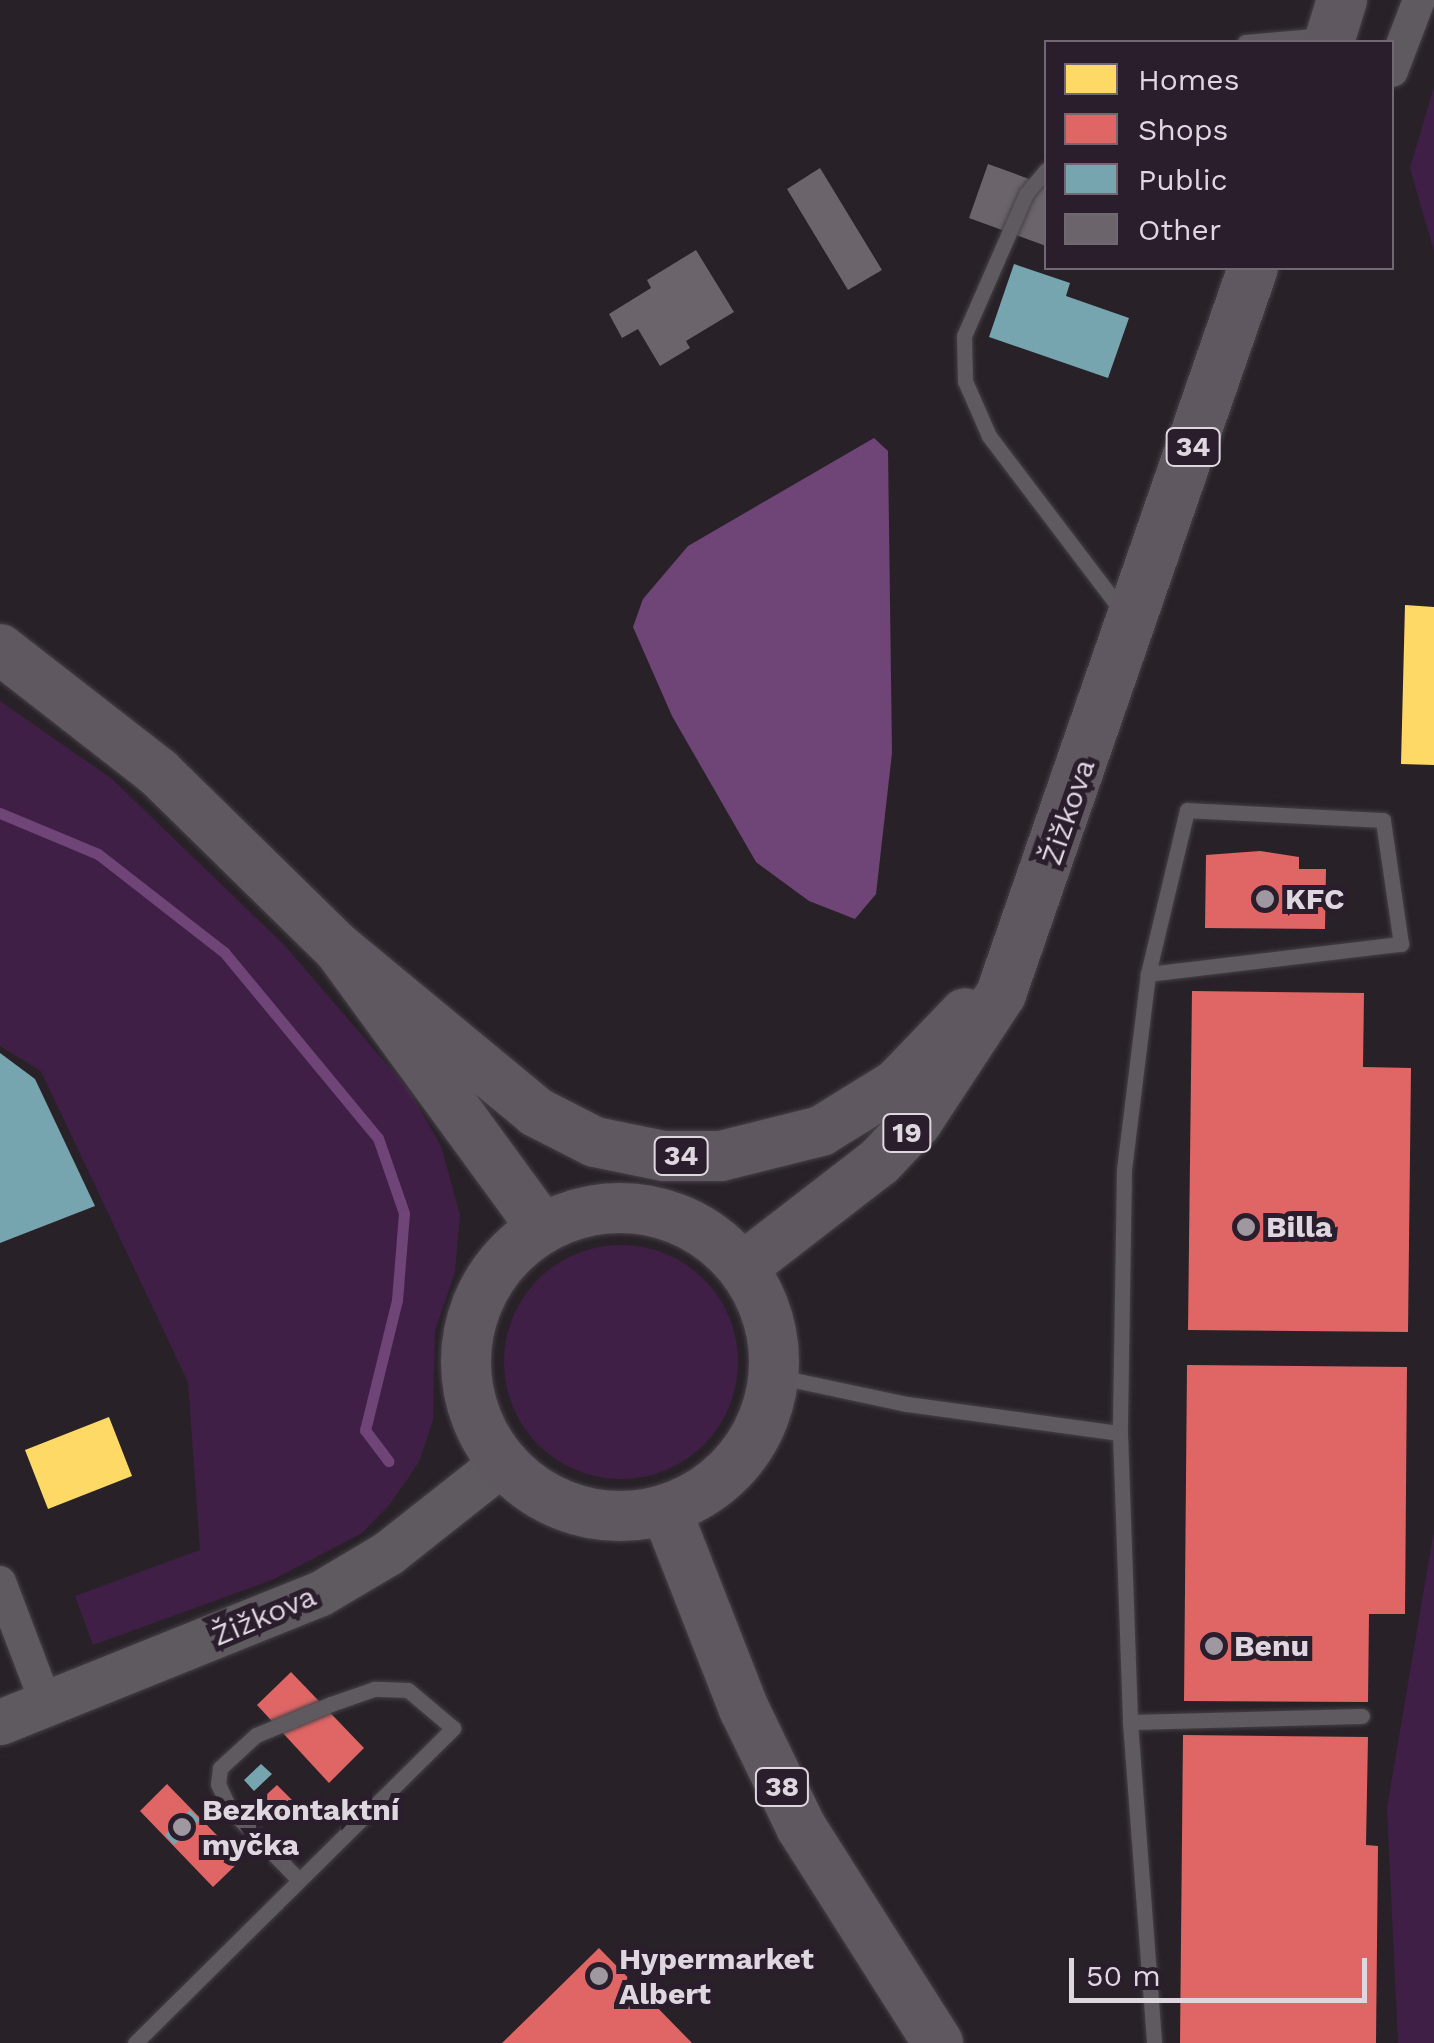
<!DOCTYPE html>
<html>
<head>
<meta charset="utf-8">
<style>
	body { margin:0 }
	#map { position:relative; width:1434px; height:2043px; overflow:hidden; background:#282228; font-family:"Work Sans",sans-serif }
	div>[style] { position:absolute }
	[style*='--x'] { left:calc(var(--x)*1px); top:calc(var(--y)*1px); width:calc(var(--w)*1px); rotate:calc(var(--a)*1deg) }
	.green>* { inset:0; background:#401f47 }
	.round { border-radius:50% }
	.water>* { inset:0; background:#6f4477 }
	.homes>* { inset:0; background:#ffd966 }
	.shops>* { inset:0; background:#e06666 }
	.public>* { inset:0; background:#76a5af }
	.stream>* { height:11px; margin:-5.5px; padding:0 5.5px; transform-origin:5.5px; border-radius:5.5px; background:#6f4477 }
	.building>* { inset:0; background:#6b656b }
	.roads { filter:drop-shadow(0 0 2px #454046) drop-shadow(0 0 2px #454046) }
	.service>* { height:15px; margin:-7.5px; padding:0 7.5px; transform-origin:7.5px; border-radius:7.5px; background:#5e5a5f }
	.minor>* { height:32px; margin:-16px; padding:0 16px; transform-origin:16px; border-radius:16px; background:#5e5a5f }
	.secondary>* { height:45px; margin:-22.5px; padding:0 22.5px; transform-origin:22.5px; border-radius:22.5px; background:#5e5a5f }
	.primary>* { height:50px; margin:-25px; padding:0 25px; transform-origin:25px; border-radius:25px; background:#5f5860 }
	.primary>.ring { margin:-25px; padding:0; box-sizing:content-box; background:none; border:50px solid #5f5860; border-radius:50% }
	.dots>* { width:28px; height:28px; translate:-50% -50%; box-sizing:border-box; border:5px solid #2a1e2c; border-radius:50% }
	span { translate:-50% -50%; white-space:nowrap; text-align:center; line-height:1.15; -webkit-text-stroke:10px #2a1e2c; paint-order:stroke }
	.shield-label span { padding:2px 8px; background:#2a1e2c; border:2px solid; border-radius:8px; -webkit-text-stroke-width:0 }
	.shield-label { font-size:28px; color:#dfd7e0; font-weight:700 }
	.street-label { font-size:30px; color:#dfd7e0 }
	.poi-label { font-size:30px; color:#dfd7e0; font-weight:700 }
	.left { translate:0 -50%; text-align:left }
	.legend { position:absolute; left:1044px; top:40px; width:350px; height:230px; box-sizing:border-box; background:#2a1e2c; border:2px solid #726874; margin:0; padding:12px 18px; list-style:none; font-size:30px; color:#dfd7e0 }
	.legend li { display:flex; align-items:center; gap:20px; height:50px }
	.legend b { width:50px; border:2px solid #726874 }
	.scale { position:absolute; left:1069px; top:1958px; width:298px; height:45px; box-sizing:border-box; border:5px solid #dfd7e0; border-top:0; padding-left:12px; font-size:30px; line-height:35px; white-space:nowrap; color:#dfd7e0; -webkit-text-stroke:8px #2a1e2c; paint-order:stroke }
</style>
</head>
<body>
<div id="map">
	<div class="green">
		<div style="clip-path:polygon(1434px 87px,1434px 251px,1410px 168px)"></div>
		<div style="clip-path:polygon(0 701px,112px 779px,285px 946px,409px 1090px,441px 1146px,460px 1215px,455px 1272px,435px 1331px,433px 1420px,419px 1462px,390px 1504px,362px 1533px,272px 1580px,93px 1645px,75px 1596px,200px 1550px,188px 1382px,41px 1071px,0 1046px)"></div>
		<div class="round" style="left:504px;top:1245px;width:234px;height:234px"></div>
		<div style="clip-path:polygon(1434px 1530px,1434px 2043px,1398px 2043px,1387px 1808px)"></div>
	</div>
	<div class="water">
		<div style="clip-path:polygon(874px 438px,888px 451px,892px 753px,876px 894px,855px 919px,809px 901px,756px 862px,672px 716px,633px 627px,643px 599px,688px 546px)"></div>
	</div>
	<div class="homes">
		<div style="clip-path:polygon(1405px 605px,1434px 607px,1434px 765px,1401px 764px)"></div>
		<div style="clip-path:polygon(109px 1417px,132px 1476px,48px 1509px,25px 1450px)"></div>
	</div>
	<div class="shops">
		<div style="clip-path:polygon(1260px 851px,1299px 857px,1299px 869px,1326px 869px,1325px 929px,1205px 928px,1206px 855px)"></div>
		<div style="clip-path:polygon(1192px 991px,1364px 993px,1363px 1067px,1411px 1068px,1408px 1332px,1188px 1330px)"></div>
		<div style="clip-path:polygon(1187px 1365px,1407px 1367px,1405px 1614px,1369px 1614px,1368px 1702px,1184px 1701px)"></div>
		<div style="clip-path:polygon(291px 1672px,364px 1748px,329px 1783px,257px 1705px)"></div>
		<div style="clip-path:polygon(1183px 1735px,1368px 1737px,1366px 1845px,1378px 1846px,1376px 2043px,1180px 2043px)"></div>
		<div style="clip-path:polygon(167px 1784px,241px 1860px,213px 1887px,140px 1811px)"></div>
		<div style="clip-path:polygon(277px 1785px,293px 1801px,280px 1814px,264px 1797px)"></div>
		<div style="clip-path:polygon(599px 1948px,692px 2043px,502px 2043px,543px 2003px)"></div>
	</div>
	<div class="public">
		<div style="clip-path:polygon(1014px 264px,1070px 283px,1066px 296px,1129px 318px,1108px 378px,989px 337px)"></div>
		<div style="clip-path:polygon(0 1053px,35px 1079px,95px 1206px,0 1243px)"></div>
		<div style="clip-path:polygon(261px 1764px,272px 1774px,254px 1791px,244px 1780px)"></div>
		<div style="clip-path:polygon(190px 1810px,200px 1820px,174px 1845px,165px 1835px)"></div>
	</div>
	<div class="stream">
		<div style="--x:0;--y:813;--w:106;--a:22.7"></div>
		<div style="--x:98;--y:854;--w:160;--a:37.9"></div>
		<div style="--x:224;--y:952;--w:241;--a:50.4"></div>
		<div style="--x:378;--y:1138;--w:79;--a:70.9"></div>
		<div style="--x:404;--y:1213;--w:87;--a:94.6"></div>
		<div style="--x:397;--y:1300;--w:134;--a:103.8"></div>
		<div style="--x:365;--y:1430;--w:39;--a:53"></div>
	</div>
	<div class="building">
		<div style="clip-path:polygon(988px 164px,1046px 185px,1046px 246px,969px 218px)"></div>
		<div style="clip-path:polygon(820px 168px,882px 270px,848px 290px,787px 189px)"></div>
		<div style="clip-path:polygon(696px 250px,734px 312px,686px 341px,690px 348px,660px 366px,638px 329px,622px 338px,609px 314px,651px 288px,647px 280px)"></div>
	</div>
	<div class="roads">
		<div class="service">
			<div style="--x:1245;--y:42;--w:78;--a:-5.1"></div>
			<div style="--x:1046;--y:170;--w:31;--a:130"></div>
			<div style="--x:1026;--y:194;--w:155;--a:113.6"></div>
			<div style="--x:964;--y:336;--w:45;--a:88.7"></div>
			<div style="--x:965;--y:381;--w:60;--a:66.4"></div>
			<div style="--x:989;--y:436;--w:223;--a:52.8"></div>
			<div style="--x:1148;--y:974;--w:255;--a:-6.8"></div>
			<div style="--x:1401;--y:944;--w:125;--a:-98.3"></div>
			<div style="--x:1383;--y:820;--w:196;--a:-177.1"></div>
			<div style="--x:1187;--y:810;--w:169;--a:103.4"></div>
			<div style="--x:1148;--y:974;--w:196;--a:97"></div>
			<div style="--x:1124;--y:1169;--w:264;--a:90.9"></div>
			<div style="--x:1120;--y:1433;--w:289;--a:88"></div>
			<div style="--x:1130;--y:1722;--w:322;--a:85.7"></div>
			<div style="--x:775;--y:1376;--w:135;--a:12"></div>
			<div style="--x:907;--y:1404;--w:215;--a:7.8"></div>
			<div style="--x:1130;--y:1722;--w:232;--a:-1.5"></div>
			<div style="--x:135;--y:2043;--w:448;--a:-44.7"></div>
			<div style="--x:453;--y:1728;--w:59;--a:-139.8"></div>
			<div style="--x:408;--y:1690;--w:34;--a:-178"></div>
			<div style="--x:374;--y:1689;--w:46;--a:160.8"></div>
			<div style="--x:331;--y:1704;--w:81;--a:157.5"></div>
			<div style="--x:256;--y:1735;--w:49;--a:137.5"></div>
			<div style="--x:220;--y:1768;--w:16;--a:97"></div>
			<div style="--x:218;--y:1784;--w:26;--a:65"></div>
			<div style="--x:229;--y:1808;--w:100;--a:45.8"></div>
		</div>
		<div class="minor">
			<div style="--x:1392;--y:71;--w:76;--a:-69.2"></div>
			<div style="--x:0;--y:1582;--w:129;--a:69.2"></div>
		</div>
		<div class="secondary">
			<div style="--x:0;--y:1722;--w:344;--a:-21.9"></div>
			<div style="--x:319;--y:1594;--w:80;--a:-30.7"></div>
			<div style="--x:388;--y:1553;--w:145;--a:-38.3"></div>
		</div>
		<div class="primary">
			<div style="--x:1329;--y:42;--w:44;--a:-72.8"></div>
			<div style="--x:0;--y:649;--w:200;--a:37.9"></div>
			<div style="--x:158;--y:772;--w:252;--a:44.4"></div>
			<div style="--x:338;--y:948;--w:346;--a:53.9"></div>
			<div style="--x:338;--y:948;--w:257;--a:39.6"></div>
			<div style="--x:536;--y:1112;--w:66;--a:27"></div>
			<div style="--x:595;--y:1142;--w:70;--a:11.5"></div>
			<div style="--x:664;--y:1156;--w:57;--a:0"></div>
			<div style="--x:721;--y:1156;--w:103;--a:-14"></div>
			<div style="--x:821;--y:1131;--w:89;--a:-31.7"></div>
			<div style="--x:897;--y:1084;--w:98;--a:-46.2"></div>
			<div class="ring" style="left:466px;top:1208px;width:258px;height:258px"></div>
			<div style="--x:743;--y:1267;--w:172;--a:-37.7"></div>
			<div style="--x:879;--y:1162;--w:55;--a:-46.5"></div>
			<div style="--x:917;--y:1122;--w:153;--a:-56.7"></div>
			<div style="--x:1001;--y:994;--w:768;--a:-70.86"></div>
			<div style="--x:666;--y:1510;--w:214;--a:68.6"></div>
			<div style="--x:744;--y:1709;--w:131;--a:64.2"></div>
			<div style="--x:801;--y:1827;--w:256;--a:57.6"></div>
		</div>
	</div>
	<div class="dots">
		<div style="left:1265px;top:899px;background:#9f98a0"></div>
		<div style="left:1246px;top:1227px;background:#9f98a0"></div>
		<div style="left:1214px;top:1646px;background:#9f98a0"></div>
		<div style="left:182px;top:1827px;background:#9f98a0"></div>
		<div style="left:599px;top:1976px;background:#9f98a0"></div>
	</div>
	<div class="shield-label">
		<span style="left:1193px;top:447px">34</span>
		<span style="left:907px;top:1133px">19</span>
		<span style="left:681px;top:1156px">34</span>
		<span style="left:782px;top:1787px">38</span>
	</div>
	<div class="street-label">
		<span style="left:1068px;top:812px;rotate:-71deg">Žižkova</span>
		<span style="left:264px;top:1616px;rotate:-23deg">Žižkova</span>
	</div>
	<div class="poi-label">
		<span class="left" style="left:1285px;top:899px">KFC</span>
		<span class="left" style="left:1266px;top:1227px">Billa</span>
		<span class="left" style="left:1234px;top:1646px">Benu</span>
		<span class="left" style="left:202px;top:1827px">Bezkontaktní<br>myčka</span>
		<span class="left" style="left:619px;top:1976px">Hypermarket<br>Albert</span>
	</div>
	<ul class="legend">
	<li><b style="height:28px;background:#ffd966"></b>Homes</li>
	<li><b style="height:28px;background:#e06666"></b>Shops</li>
	<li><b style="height:28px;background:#76a5af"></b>Public</li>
	<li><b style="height:28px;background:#6b656b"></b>Other</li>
	</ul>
	<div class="scale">50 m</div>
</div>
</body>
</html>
